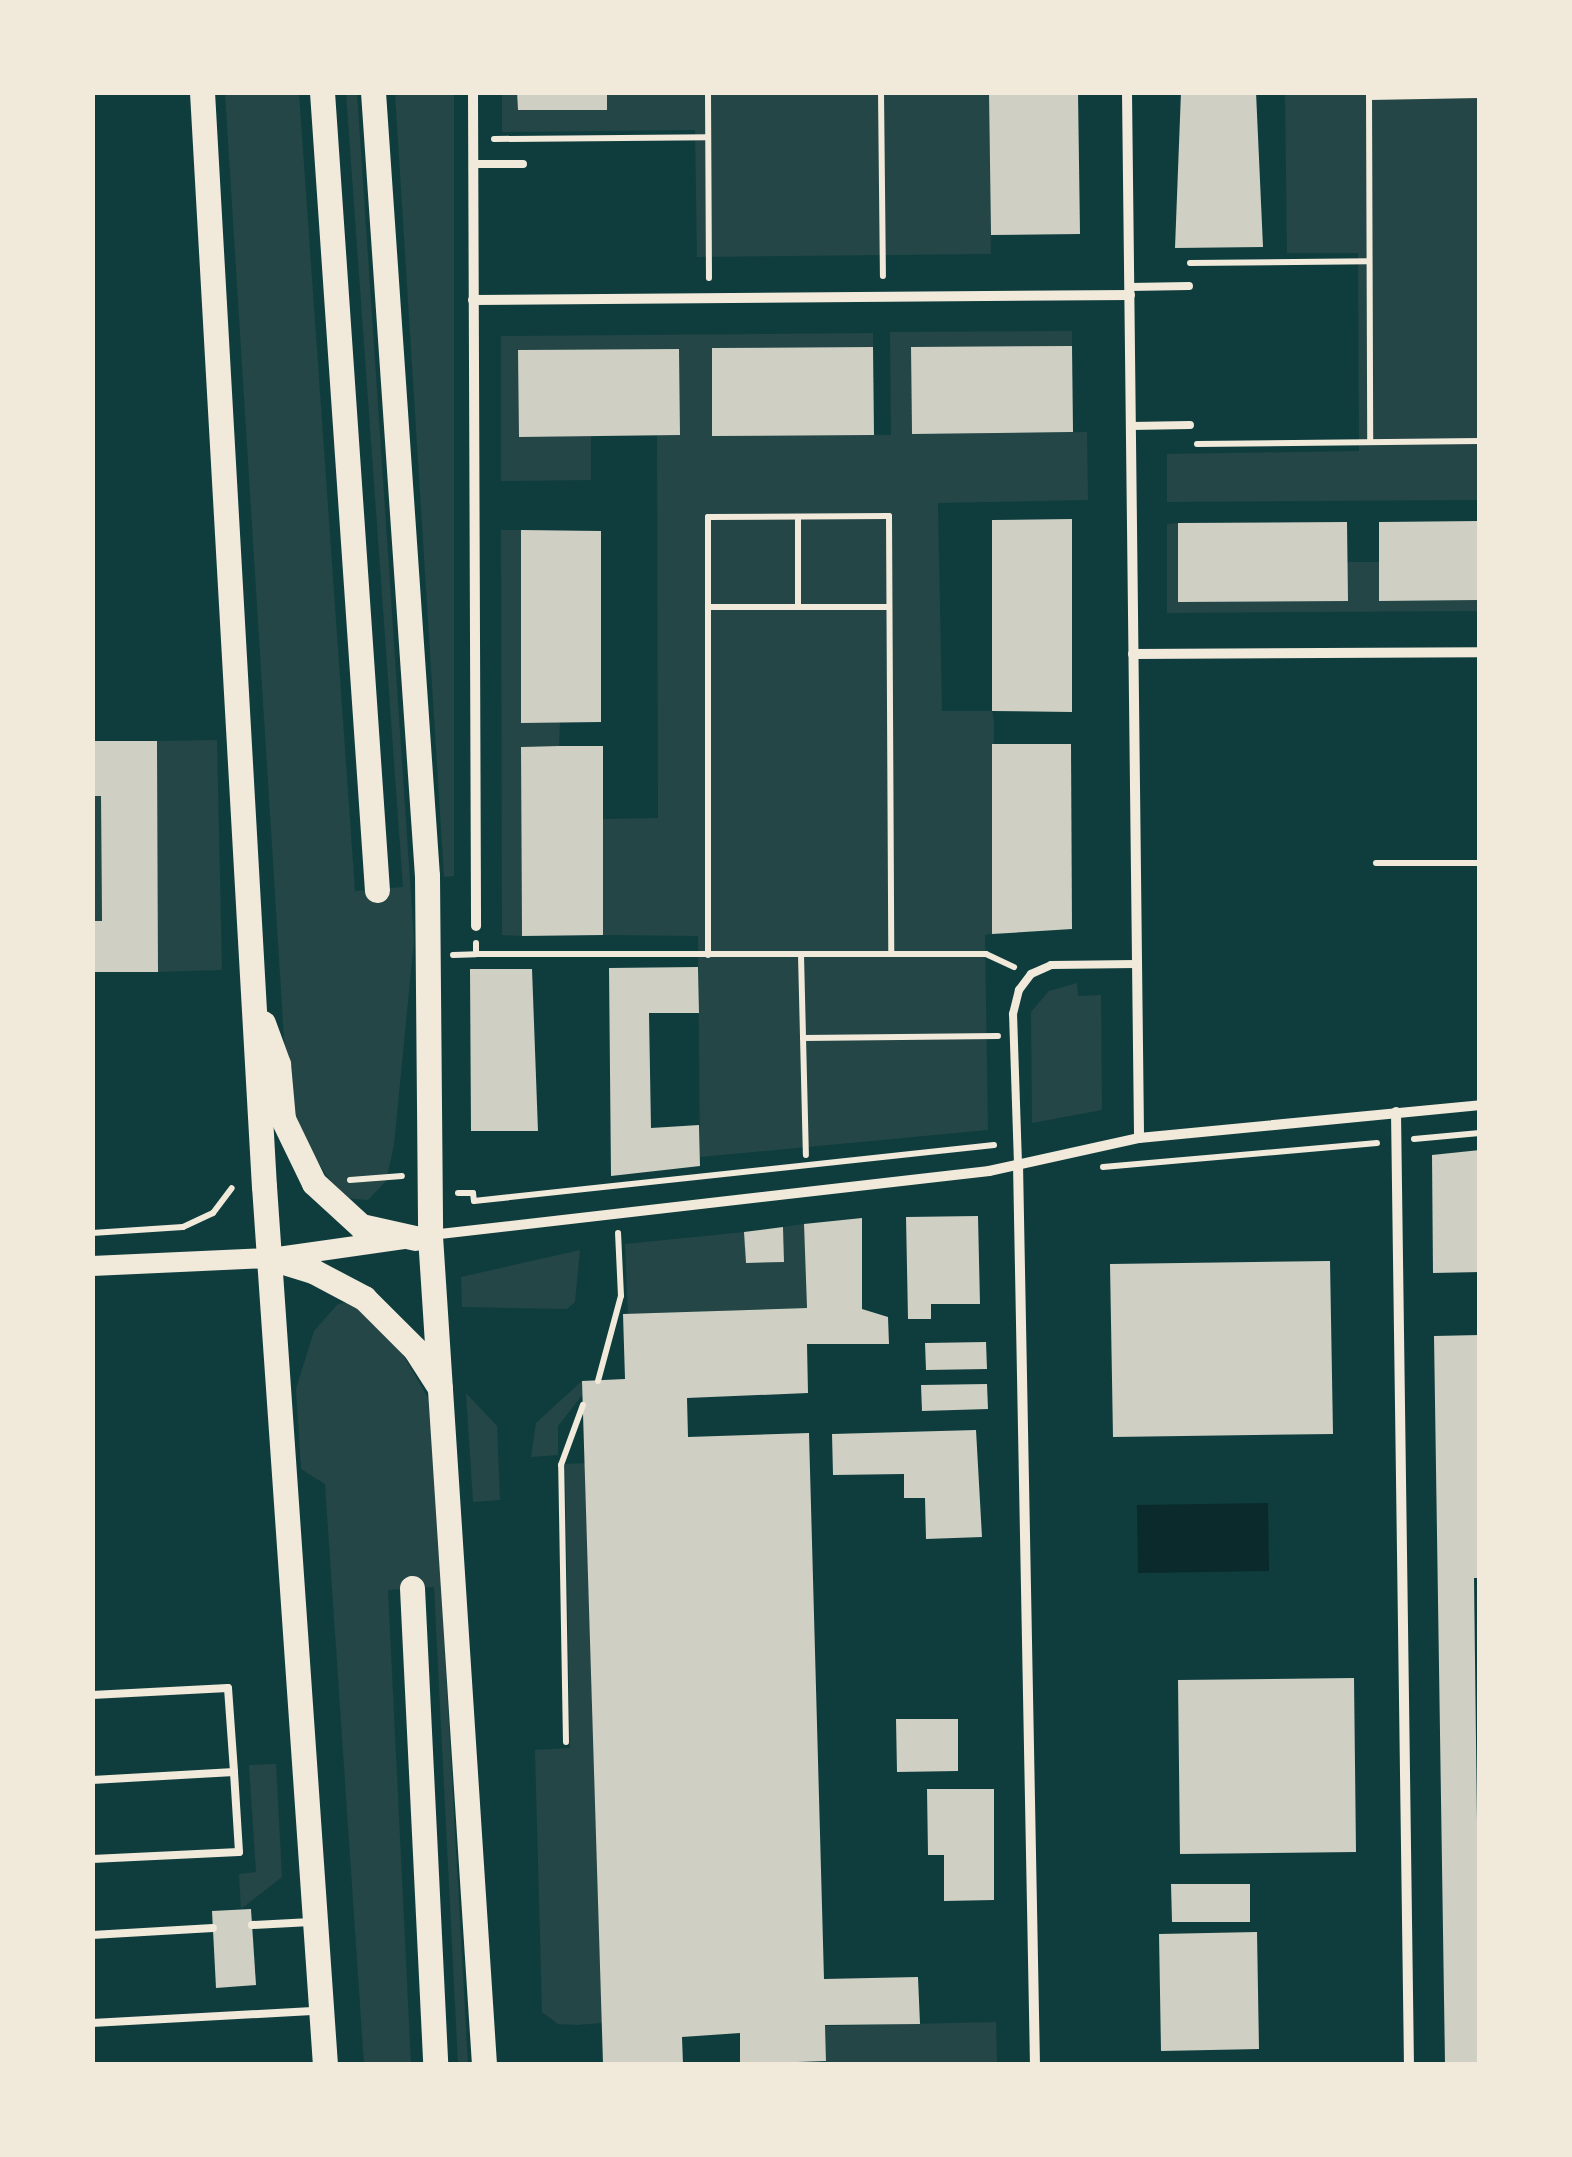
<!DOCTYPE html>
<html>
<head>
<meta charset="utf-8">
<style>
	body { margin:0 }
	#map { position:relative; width:1572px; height:2157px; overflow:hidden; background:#0f3d3e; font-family:Manrope,sans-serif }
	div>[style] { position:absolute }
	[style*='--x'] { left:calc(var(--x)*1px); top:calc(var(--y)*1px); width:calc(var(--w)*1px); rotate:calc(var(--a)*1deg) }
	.green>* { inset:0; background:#244646 }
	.water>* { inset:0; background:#0a2a2b }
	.building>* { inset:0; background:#cfcfc3 }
	.path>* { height:6px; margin:-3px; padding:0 3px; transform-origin:3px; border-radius:3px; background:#f1e9da }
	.service>* { height:8px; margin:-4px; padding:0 4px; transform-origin:4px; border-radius:4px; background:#f1e9da }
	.minor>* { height:10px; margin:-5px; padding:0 5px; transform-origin:5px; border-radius:5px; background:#f1e9da }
	.secondary>* { height:20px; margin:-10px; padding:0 10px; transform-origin:10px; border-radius:10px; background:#f1e9da }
	.primary>* { height:25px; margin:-12.5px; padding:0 12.5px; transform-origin:12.5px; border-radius:12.5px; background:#f1e9da }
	span { translate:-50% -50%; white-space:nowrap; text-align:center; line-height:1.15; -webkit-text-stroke:8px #f1e9da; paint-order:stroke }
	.frame { position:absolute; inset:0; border:95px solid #f1e9da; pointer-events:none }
</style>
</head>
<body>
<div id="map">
	<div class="green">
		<div style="clip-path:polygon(607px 92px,989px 93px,991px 254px,697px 257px,695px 130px,502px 132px,502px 93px,517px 93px,518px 110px,607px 110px)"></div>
		<div style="clip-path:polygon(225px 93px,299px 93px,355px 891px,403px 887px,346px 93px,357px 93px,414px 940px,394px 1145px,386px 1181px,368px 1200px,345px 1198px,335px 1188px,298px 1132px,288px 1103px)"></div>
		<div style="clip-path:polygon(395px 93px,454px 93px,454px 876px,444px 877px)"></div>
		<div style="clip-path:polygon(1285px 93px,1479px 93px,1479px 500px,1167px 502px,1167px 454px,1359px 451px,1358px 253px,1287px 253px)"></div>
		<div style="clip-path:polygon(1072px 331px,1072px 346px,911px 348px,912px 434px,1087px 432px,1088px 500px,938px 503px,942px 711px,992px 711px,994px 721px,992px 934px,985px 935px,988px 1130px,700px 1157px,698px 936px,603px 935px,603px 819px,658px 818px,657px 435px,680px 434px,679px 349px,519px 350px,591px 436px,591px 480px,501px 481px,501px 336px,873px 333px,873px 347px,713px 348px,713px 435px,891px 435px,890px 332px)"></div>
		<div style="clip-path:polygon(1178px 523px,1179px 602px,1347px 601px,1347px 562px,1379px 562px,1380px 601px,1479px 600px,1479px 611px,1167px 613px,1167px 524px)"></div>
		<div style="clip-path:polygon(501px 530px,521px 530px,560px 722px,559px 746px,521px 747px,522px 936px,502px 935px)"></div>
		<div style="clip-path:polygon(217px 740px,222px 970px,158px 972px,157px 741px)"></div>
		<div style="clip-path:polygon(92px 796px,101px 796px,102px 921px,93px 921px)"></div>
		<div style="clip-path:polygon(1077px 983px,1078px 996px,1101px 995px,1102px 1110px,1032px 1123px,1031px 1012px,1049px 991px)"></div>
		<div style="clip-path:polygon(804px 1224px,807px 1308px,628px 1314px,625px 1244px,744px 1232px,746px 1263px,784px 1262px,783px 1227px)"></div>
		<div style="clip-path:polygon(580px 1250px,575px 1302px,567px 1309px,462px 1307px,461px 1277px)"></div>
		<div style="clip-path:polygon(349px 1302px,392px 1336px,431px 1403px,468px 2064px,458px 2064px,434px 1587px,388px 1590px,411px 2064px,364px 2064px,325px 1484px,301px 1469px,296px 1389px,314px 1331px,338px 1304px)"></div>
		<div style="clip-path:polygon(582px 1381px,583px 1394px,558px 1426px,558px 1455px,531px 1457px,536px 1423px)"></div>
		<div style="clip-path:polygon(466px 1393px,497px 1426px,500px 1500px,473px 1502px)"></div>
		<div style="clip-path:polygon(585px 1463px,602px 2023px,577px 2025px,558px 2024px,542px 2012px,535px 1750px,570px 1748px,565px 1464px)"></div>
		<div style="clip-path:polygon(276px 1764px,282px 1877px,241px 1909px,239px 1874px,256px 1872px,249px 1765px)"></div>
		<div style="clip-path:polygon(996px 2022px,997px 2064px,826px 2064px,825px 2026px)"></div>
	</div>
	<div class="water">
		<div style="clip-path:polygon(1268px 1503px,1269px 1571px,1138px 1573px,1137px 1505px)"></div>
	</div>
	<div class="building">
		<div style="clip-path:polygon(517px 92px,607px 92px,607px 110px,518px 110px)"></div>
		<div style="clip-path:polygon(989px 92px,1078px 92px,1080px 234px,991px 235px)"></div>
		<div style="clip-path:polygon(1181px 92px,1256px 92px,1263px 247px,1175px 248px)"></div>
		<div style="clip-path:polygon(1072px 346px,1073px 432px,912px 434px,911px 347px)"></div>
		<div style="clip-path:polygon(873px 347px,874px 435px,712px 436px,712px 348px)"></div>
		<div style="clip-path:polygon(679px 349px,680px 435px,519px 437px,518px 350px)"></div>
		<div style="clip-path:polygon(1072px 519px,1072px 712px,992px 711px,992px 520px)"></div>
		<div style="clip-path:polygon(1480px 521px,1480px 600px,1379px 601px,1379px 522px)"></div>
		<div style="clip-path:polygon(1347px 522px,1348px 601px,1178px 602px,1178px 523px)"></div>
		<div style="clip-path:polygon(521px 530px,601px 531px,601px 722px,521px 723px)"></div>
		<div style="clip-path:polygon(92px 741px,157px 741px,158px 972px,92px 972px,92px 921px,102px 921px,101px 796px,92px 796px)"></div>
		<div style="clip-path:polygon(992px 744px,1071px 744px,1072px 929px,992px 934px)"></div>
		<div style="clip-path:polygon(559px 746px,603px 746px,603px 935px,522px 936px,521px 747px)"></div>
		<div style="clip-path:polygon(698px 967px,699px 1013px,649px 1013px,651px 1128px,699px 1125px,700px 1166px,611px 1176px,609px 968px)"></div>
		<div style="clip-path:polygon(470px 969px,532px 969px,538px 1131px,471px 1131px)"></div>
		<div style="clip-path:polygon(1480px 1150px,1480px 1272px,1433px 1273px,1432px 1155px)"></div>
		<div style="clip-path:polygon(978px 1216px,980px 1304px,931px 1304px,931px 1319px,908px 1319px,906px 1217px)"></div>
		<div style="clip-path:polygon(862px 1218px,862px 1309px,888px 1317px,889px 1344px,807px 1344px,808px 1393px,687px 1398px,688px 1437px,809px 1433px,824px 1979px,918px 1977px,920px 2024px,825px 2025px,826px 2061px,740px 2064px,740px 2033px,682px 2037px,683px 2064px,603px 2064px,582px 1381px,625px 1379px,623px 1314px,807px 1308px,804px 1224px)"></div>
		<div style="clip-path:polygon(783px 1227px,784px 1262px,746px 1263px,744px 1232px)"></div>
		<div style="clip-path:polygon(1330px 1261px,1333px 1434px,1113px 1437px,1110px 1264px)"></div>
		<div style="clip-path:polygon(1480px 1335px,1480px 1578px,1474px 1578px,1480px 2064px,1445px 2064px,1434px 1336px)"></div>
		<div style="clip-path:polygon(986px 1342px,987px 1369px,926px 1370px,925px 1343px)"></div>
		<div style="clip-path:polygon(987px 1384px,988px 1409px,922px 1411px,921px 1385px)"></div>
		<div style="clip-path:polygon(976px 1430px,982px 1537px,926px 1539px,925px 1498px,904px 1498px,904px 1474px,833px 1475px,832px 1434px)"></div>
		<div style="clip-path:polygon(1354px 1678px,1356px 1852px,1180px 1854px,1178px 1680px)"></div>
		<div style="clip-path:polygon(896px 1719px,958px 1719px,958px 1771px,897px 1772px)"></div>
		<div style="clip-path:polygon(927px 1789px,994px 1789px,994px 1900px,944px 1901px,944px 1855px,928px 1855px)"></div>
		<div style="clip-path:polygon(1171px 1884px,1250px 1884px,1250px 1922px,1172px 1922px)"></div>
		<div style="clip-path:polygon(251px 1909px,256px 1985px,216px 1988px,212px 1911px)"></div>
		<div style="clip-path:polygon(1257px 1932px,1259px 2049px,1161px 2051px,1159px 1934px)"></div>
	</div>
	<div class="path">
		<div style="--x:708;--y:92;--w:186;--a:89.7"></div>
		<div style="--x:881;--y:92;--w:184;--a:89.4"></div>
		<div style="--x:1369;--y:92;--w:350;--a:89.8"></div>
		<div style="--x:1369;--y:97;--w:111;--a:-1"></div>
		<div style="--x:494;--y:139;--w:214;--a:-0.5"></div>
		<div style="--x:1190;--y:263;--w:179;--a:-0.6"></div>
		<div style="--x:1197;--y:444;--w:283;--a:-0.6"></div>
		<div style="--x:708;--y:607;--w:181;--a:0"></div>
		<div style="--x:798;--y:607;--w:90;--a:-90"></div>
		<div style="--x:1376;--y:863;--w:104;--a:0"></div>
		<div style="--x:476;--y:943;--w:11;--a:90"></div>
		<div style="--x:476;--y:954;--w:510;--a:0"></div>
		<div style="--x:986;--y:954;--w:31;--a:25"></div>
		<div style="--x:453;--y:955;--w:23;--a:-2"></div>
		<div style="--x:708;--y:955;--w:438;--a:-90"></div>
		<div style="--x:708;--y:517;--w:181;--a:-0.3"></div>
		<div style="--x:889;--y:516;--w:438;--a:89.7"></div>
		<div style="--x:801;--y:955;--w:200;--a:88.6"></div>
		<div style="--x:803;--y:1038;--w:195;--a:-0.6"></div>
		<div style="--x:1414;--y:1139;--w:66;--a:-5.2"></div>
		<div style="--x:1103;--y:1167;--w:275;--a:-5"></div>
		<div style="--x:350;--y:1180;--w:52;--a:-4.4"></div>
		<div style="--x:458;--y:1193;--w:15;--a:0"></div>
		<div style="--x:473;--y:1193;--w:8;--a:83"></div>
		<div style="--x:474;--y:1201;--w:523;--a:-6.15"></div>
		<div style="--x:92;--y:1233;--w:91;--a:-3.8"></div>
		<div style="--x:183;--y:1227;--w:33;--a:-25"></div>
		<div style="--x:213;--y:1213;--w:31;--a:-53"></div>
		<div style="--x:598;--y:1381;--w:88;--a:-74.9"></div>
		<div style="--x:621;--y:1296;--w:63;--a:-92.7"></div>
		<div style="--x:566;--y:1742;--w:277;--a:-91"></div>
		<div style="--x:561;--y:1465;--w:64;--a:-69.9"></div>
	</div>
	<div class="service">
		<div style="--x:473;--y:164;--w:50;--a:0"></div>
		<div style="--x:1129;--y:287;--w:60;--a:-1"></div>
		<div style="--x:1131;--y:426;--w:59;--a:-1"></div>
		<div style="--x:1018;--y:1164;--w:150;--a:-91.9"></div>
		<div style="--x:1013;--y:1014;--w:25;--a:-76"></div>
		<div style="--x:1019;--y:990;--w:20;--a:-53"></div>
		<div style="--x:1031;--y:974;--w:22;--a:-24"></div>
		<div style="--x:1051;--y:965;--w:85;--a:-0.7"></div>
		<div style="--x:92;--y:1695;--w:136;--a:-2.9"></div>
		<div style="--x:228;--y:1688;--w:84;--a:85.9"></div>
		<div style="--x:234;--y:1772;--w:142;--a:176.8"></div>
		<div style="--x:92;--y:1859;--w:147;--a:-2.7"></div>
		<div style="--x:239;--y:1852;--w:80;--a:-93.6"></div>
		<div style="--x:252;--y:1925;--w:59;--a:-2.9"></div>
		<div style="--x:92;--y:1935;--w:121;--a:-3.3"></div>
		<div style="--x:92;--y:2023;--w:225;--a:-3.1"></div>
	</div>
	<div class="minor">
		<div style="--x:473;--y:92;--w:834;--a:89.79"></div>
		<div style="--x:1127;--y:92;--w:1046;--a:89.34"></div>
		<div style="--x:473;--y:300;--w:657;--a:-0.44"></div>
		<div style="--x:1133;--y:654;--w:347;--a:-0.3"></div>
		<div style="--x:1396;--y:1112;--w:952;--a:89.22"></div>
		<div style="--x:1018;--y:1164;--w:900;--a:88.92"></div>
		<div style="--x:431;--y:1235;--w:562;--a:-6.54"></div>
		<div style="--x:989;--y:1171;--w:154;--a:-12.4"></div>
		<div style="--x:1139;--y:1138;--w:343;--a:-5.5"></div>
	</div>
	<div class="secondary">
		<div style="--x:92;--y:1266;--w:179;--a:-2.6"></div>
		<div style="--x:271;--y:1258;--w:134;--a:-8.1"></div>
	</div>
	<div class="primary">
		<div style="--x:202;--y:92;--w:1096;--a:86.76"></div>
		<div style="--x:264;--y:1186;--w:880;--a:86.03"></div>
		<div style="--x:322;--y:92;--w:800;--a:86.06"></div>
		<div style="--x:373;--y:92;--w:786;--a:86.06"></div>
		<div style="--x:427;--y:876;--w:360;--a:89.5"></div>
		<div style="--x:430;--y:1236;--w:830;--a:86.27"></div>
		<div style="--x:263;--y:1023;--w:44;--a:69.9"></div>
		<div style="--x:278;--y:1064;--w:55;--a:84.8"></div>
		<div style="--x:283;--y:1119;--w:71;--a:64.2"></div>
		<div style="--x:314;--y:1183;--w:64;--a:42.5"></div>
		<div style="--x:361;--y:1226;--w:55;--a:12.5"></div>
		<div style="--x:271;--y:1258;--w:44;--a:17.2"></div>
		<div style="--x:313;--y:1271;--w:58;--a:27.9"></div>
		<div style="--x:364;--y:1298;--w:72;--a:45"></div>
		<div style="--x:415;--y:1349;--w:46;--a:57.3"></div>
		<div style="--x:412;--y:1588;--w:477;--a:87.2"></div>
	</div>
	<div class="frame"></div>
</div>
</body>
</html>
